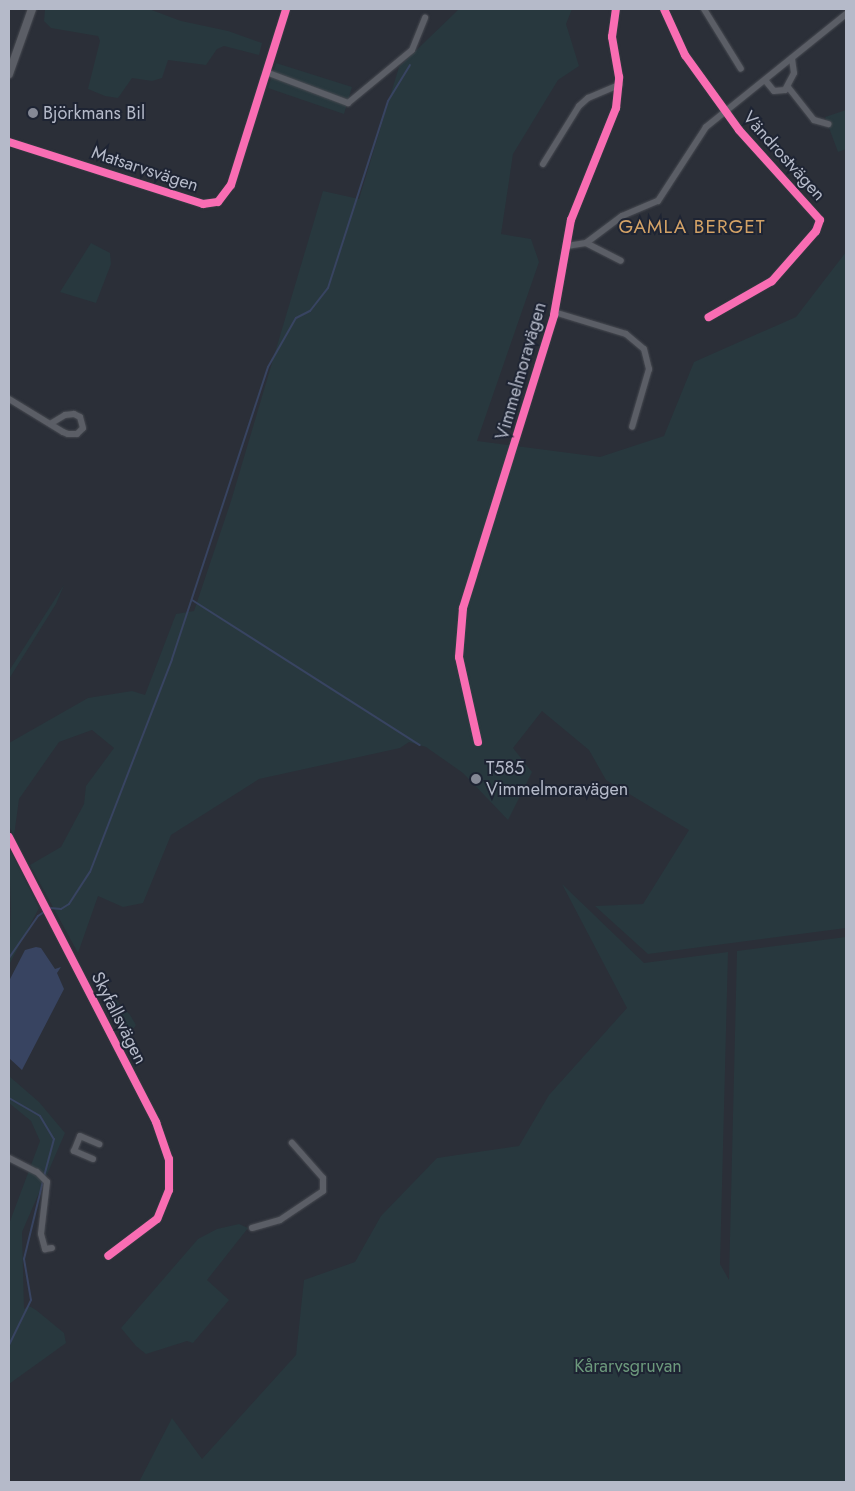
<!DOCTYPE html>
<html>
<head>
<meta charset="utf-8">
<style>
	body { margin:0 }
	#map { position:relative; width:855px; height:1491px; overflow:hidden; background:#2b2f38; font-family:Jost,sans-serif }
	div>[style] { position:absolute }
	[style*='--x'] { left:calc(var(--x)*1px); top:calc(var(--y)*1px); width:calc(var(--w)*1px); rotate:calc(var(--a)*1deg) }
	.green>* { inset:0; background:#28383e }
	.water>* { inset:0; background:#384461 }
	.stream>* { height:2px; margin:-1px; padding:0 1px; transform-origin:1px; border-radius:1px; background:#384461 }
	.roads { filter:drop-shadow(0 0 1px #474a51) drop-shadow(0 0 1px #474a51) }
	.minor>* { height:6px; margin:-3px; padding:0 3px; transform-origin:3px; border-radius:3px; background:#5b5e66 }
	.tertiary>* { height:8px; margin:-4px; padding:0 4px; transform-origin:4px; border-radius:4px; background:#5b5e66 }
	.cycleway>* { height:8px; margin:-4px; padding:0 4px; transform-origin:4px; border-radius:4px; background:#f96db3 }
	.dots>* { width:14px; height:14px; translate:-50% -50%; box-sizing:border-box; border:2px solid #1e2433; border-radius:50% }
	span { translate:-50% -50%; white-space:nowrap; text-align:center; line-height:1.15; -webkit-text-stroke:4px #1e2433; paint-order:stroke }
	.poi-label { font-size:18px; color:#b5bac9 }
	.left { translate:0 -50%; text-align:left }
	.street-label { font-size:18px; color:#b5bac9 }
	.park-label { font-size:18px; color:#6c997c }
	.neighbourhood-label { font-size:19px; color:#d3a266; letter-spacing:1px }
	.frame { position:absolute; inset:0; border:10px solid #b5bac9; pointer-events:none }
</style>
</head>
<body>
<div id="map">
	<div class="green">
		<div style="clip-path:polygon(45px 9px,149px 9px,181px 21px,228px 31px,262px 43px,259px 55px,224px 46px,217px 49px,206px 65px,168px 60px,162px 78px,152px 81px,132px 78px,118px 98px,105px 96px,88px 89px,100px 41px,98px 36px,51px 28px,44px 21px)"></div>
		<div style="clip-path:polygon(459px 9px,572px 9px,566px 24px,579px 66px,558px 80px,513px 154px,501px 234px,531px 239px,539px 262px,477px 441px,600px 457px,664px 436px,694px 362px,796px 317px,846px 252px,846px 928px,648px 954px,595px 906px,643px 904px,689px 830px,606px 780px,589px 750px,542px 711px,513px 748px,532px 772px,508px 820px,463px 773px,426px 747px,409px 742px,400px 748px,259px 779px,171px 835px,143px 903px,123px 907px,98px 896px,78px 953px,30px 865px,61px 847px,84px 804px,86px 786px,114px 748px,92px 730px,59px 742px,19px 799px,14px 836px,9px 826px,9px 743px,88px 698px,132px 691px,145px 695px,176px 614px,194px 611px,231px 501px,323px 191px,359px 199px,399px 67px)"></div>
		<div style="clip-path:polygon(276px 63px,352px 87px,344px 114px,268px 88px)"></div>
		<div style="clip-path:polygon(846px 110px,846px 149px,838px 152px,825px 117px)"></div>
		<div style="clip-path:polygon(91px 243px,110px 253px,111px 264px,96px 303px,60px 292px)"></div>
		<div style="clip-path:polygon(64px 585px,56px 604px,9px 679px,9px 671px)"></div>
		<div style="clip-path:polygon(9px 848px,39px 908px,9px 965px,11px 910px)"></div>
		<div style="clip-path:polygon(562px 884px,644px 963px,728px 952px,720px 1264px,729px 1280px,737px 951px,846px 937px,846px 1482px,139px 1482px,172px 1418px,202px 1459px,296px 1355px,304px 1280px,355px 1262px,381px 1216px,437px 1158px,519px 1146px,549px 1095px,627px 1008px)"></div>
		<div style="clip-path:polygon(115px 999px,130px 1015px,136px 1025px,134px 1028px,129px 1029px,108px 1015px,105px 1003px)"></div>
		<div style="clip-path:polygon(9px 1076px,39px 1102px,65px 1133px,22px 1232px,24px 1309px,29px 1306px,36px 1310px,64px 1333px,66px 1343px,9px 1384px,9px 1224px,40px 1141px,31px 1121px,9px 1103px)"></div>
		<div style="clip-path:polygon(239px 1224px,248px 1228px,207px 1280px,229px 1300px,193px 1343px,187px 1341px,146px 1354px,136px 1346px,121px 1328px,198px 1239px,217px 1229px)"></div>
	</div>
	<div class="water">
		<div style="clip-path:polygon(36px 947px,41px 948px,55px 969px,61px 967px,57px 973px,64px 989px,22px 1070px,9px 1058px,9px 981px,25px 950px)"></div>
	</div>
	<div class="stream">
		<div style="--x:192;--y:600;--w:270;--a:32.5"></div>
		<div style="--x:9;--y:958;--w:51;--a:-55.4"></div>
		<div style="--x:38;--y:916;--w:14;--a:-34"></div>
		<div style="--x:50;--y:908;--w:11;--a:5"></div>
		<div style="--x:61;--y:909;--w:9;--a:-32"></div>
		<div style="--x:69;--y:904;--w:38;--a:-57"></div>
		<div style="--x:90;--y:872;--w:228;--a:-68.9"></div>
		<div style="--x:172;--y:659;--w:307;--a:-71.8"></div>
		<div style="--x:268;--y:367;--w:56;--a:-60.3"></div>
		<div style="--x:296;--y:318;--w:16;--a:-27"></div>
		<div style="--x:310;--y:311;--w:29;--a:-52"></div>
		<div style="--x:328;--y:288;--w:196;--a:-72.2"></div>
		<div style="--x:388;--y:101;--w:42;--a:-58.6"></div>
		<div style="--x:9;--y:1098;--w:36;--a:30"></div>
		<div style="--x:40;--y:1116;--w:27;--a:59"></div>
		<div style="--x:54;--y:1139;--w:39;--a:105"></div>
		<div style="--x:9;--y:1345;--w:50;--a:-63.9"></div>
		<div style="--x:31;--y:1300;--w:42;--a:-99.7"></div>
		<div style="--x:24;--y:1259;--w:80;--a:-76.3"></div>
	</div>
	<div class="roads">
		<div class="minor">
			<div style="--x:664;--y:9;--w:51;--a:65.5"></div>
			<div style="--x:685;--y:55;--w:92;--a:54.2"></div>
			<div style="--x:739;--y:130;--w:121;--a:48"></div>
			<div style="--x:820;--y:220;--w:12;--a:110"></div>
			<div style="--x:816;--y:231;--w:67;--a:131.3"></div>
			<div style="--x:772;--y:281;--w:73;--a:150.3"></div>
			<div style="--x:704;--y:9;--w:70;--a:58.3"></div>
			<div style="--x:266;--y:72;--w:88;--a:20.7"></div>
			<div style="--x:348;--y:103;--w:83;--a:-39.6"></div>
			<div style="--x:412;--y:50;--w:35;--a:-68"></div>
			<div style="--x:765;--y:80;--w:14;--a:51"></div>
			<div style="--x:774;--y:91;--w:11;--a:-5"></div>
			<div style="--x:785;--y:90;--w:19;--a:-62"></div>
			<div style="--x:794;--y:73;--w:15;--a:-98"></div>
			<div style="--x:788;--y:87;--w:42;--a:51.8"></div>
			<div style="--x:814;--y:120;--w:15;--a:16"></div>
			<div style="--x:9;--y:142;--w:204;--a:17.7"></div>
			<div style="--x:203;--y:204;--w:15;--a:-8"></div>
			<div style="--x:218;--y:202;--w:21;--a:-53"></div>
			<div style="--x:231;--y:185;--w:184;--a:-72.6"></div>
			<div style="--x:543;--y:164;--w:68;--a:-58.2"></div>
			<div style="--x:579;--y:106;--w:12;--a:-42"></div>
			<div style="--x:588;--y:98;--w:34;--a:-23"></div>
			<div style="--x:586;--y:243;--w:39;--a:27"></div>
			<div style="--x:567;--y:246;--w:19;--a:-9"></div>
			<div style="--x:586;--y:243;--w:45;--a:-36.9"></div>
			<div style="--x:622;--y:216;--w:39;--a:-23"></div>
			<div style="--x:658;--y:201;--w:88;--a:-57"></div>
			<div style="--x:706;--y:127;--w:180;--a:-38.9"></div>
			<div style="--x:554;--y:312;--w:75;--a:17"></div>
			<div style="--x:626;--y:334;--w:23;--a:40"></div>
			<div style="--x:644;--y:349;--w:21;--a:76"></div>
			<div style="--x:649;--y:369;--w:60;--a:106.3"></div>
			<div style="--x:9;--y:399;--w:63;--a:31.4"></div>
			<div style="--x:63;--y:432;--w:5;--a:22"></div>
			<div style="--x:68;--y:434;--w:9;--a:0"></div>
			<div style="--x:77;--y:434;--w:8;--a:-45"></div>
			<div style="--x:83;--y:428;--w:11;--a:-105"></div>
			<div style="--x:80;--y:417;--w:7;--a:-153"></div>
			<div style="--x:74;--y:414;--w:9;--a:174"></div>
			<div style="--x:65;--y:415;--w:17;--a:149"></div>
			<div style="--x:478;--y:742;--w:87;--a:-102.6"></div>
			<div style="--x:459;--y:657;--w:49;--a:-85.3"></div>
			<div style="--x:463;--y:608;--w:307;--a:-72.7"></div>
			<div style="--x:554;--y:315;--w:97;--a:-79.9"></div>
			<div style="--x:571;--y:220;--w:121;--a:-68.1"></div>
			<div style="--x:616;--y:108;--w:31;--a:-84"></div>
			<div style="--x:619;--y:77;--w:41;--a:-99.9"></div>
			<div style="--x:612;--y:37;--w:28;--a:-82"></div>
			<div style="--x:9;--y:837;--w:321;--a:62.7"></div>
			<div style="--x:156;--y:1122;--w:39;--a:71"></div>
			<div style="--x:169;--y:1159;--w:31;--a:90"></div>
			<div style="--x:169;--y:1190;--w:31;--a:112"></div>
			<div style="--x:157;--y:1219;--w:61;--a:142.9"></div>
			<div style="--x:9;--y:1158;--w:31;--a:27"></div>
			<div style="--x:37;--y:1172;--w:14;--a:45"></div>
			<div style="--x:47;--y:1182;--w:52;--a:96.6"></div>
			<div style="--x:41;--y:1234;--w:16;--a:75"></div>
			<div style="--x:45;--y:1249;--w:7;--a:-8"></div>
			<div style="--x:93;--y:1159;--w:21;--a:-157"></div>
			<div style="--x:74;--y:1151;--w:16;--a:-68"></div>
			<div style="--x:80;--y:1136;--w:21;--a:23"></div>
			<div style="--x:252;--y:1228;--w:29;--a:-16"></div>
			<div style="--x:280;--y:1220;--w:52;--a:-34"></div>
			<div style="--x:323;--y:1191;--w:13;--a:-90"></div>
			<div style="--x:323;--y:1178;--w:47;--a:-131.5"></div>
		</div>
		<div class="tertiary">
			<div style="--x:9;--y:74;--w:69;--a:-70.5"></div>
		</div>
	</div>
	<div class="cycleway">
		<div style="--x:664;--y:9;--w:51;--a:65.5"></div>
		<div style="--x:685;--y:55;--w:92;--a:54.2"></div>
		<div style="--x:739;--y:130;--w:121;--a:48"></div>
		<div style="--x:820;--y:220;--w:12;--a:110"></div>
		<div style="--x:816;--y:231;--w:67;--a:131.3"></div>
		<div style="--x:772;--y:281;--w:73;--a:150.3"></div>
		<div style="--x:9;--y:142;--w:204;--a:17.7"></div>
		<div style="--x:203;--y:204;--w:15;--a:-8"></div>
		<div style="--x:218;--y:202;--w:21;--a:-53"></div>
		<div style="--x:231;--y:185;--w:184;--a:-72.6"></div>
		<div style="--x:478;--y:742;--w:87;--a:-102.6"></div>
		<div style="--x:459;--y:657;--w:49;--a:-85.3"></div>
		<div style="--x:463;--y:608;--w:307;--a:-72.7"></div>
		<div style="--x:554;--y:315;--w:97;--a:-79.9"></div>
		<div style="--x:571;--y:220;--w:121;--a:-68.1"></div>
		<div style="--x:616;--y:108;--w:31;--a:-84"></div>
		<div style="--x:619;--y:77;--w:41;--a:-99.9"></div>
		<div style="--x:612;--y:37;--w:28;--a:-82"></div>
		<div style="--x:9;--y:837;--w:321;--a:62.7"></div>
		<div style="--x:156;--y:1122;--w:39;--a:71"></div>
		<div style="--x:169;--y:1159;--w:31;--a:90"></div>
		<div style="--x:169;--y:1190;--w:31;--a:112"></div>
		<div style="--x:157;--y:1219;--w:61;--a:142.9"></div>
	</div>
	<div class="dots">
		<div style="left:33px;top:113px;background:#858996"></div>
		<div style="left:476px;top:779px;background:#858996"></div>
	</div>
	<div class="poi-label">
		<span class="left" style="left:43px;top:113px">Björkmans Bil</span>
		<span class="left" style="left:486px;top:779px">T585<br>Vimmelmoravägen</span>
	</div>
	<div class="street-label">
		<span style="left:784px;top:156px;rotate:48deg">Vändrostvägen</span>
		<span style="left:145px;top:169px;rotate:18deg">Matsarvsvägen</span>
		<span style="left:521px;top:371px;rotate:-74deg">Vimmelmoravägen</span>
		<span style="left:119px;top:1018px;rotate:63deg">Skyfallsvägen</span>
	</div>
	<div class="park-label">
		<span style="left:628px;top:1366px">Kårarvsgruvan</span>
	</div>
	<div class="neighbourhood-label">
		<span style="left:692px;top:227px">GAMLA BERGET</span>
	</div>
	<div class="frame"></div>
</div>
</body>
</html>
